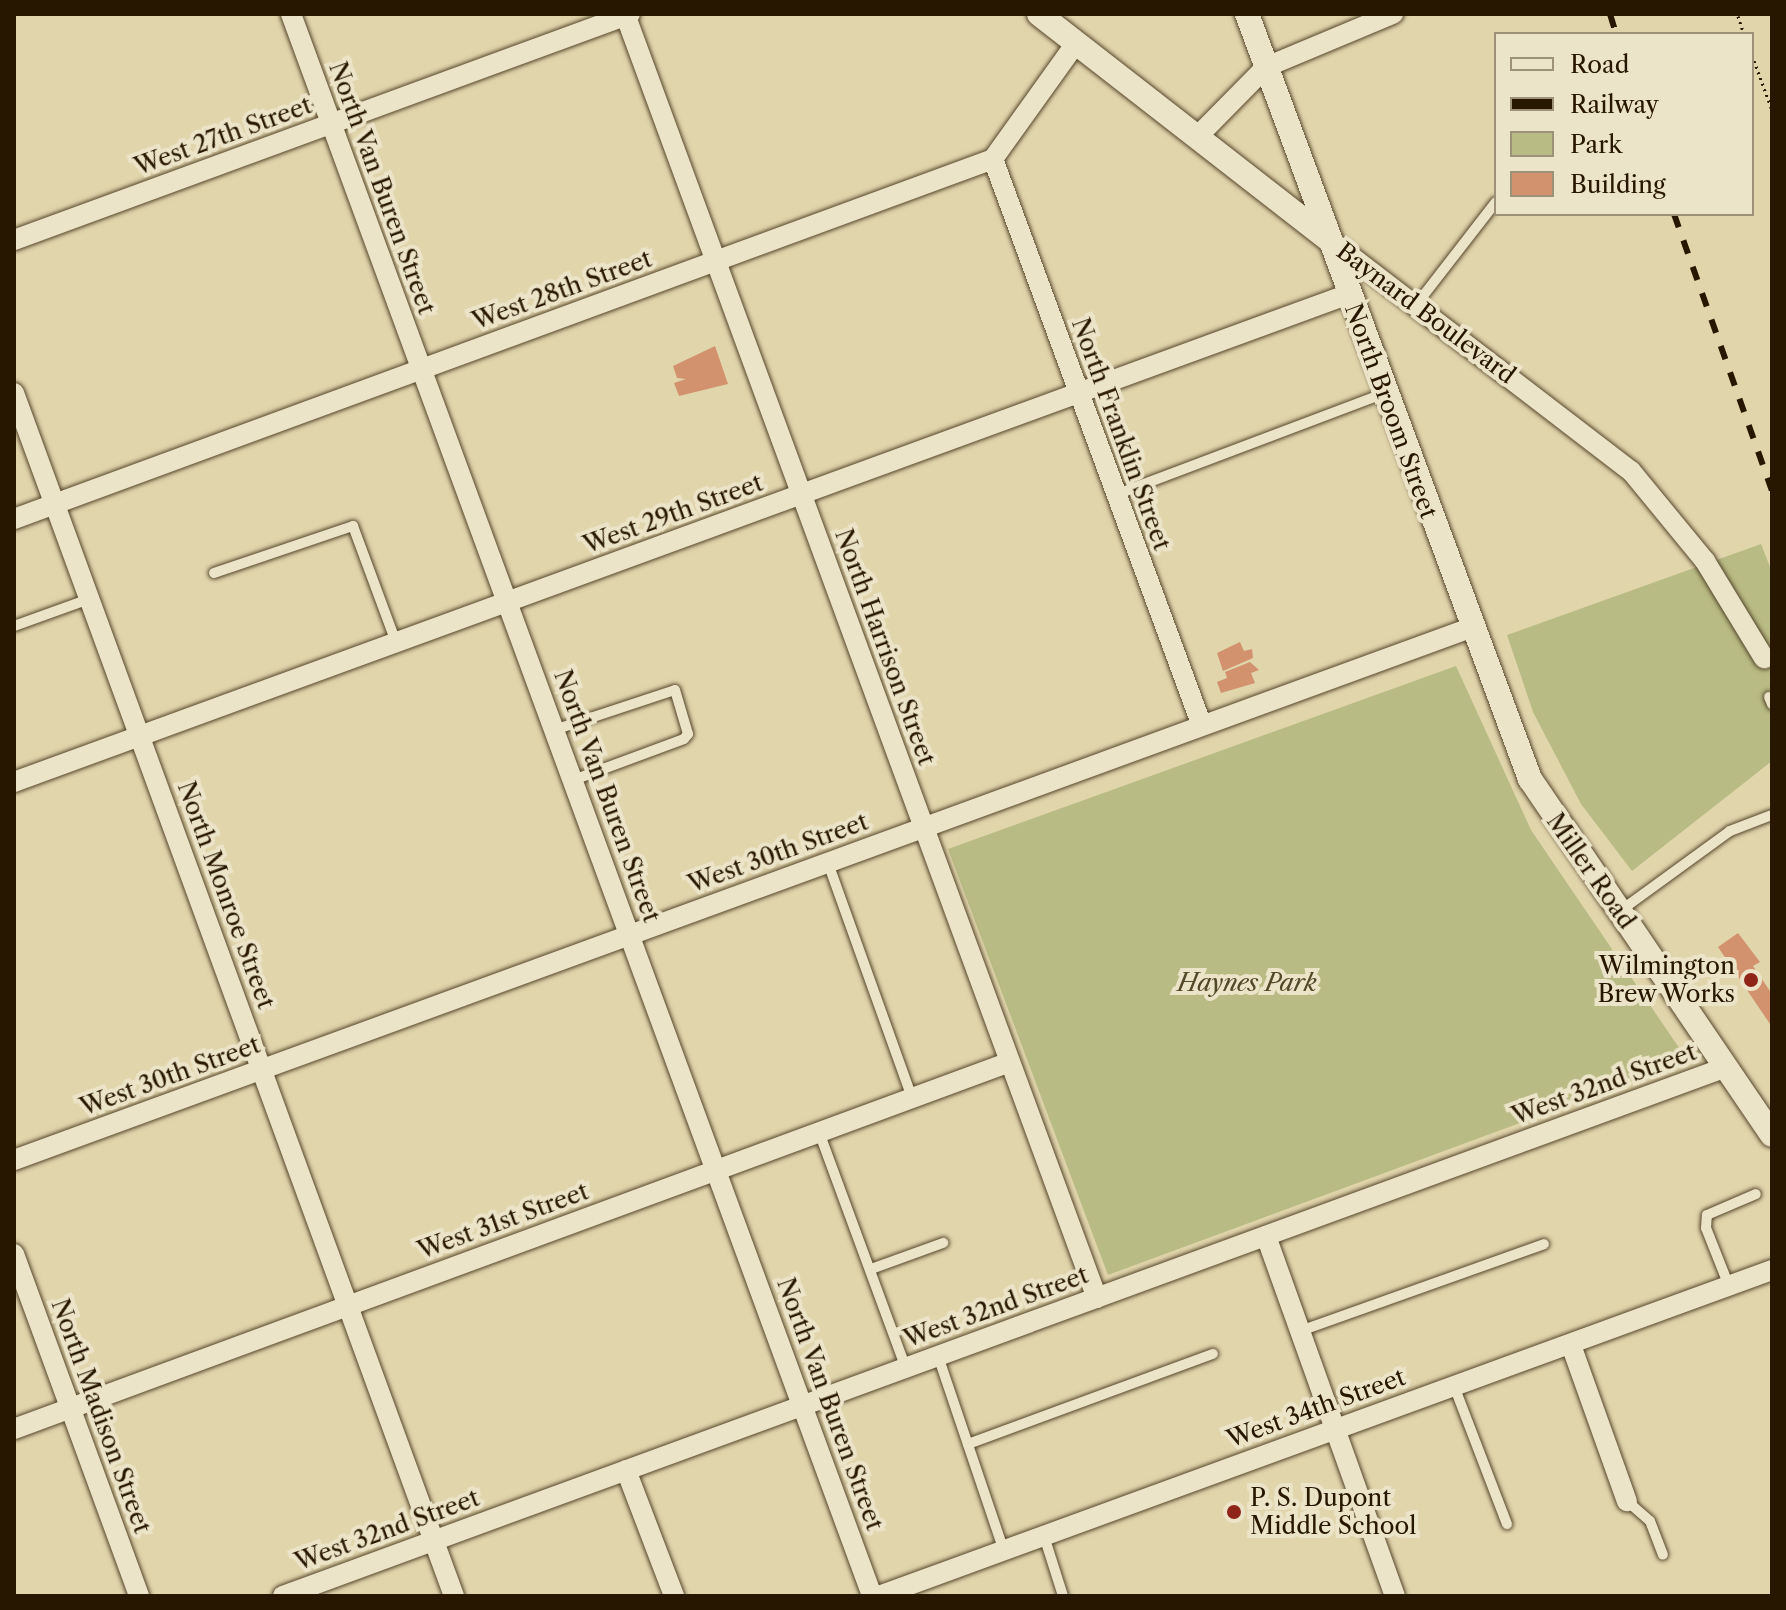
<!DOCTYPE html>
<html>
<head>
<meta charset="utf-8">
<style>
	body { margin:0 }
	#map { position:relative; width:1786px; height:1610px; overflow:hidden; background:#e1d5ac; font-family:"Libre Caslon Text",serif }
	div>[style] { position:absolute }
	[style*='--x'] { left:calc(var(--x)*1px); top:calc(var(--y)*1px); width:calc(var(--w)*1px); rotate:calc(var(--a)*1deg) }
	.green>* { inset:0; background:#b9bb84 }
	.building>* { inset:0; background:#d2926d }
	.path>* { height:3px; margin-top:-1.5px; transform-origin:0; background:repeating-linear-gradient(90deg,#271600 0 2px,transparent 0 6px) }
	.roads { filter:drop-shadow(0 0 2px #56462b) drop-shadow(0 0 2px #56462b) }
	.service>* { height:10px; margin:-5px; padding:0 5px; transform-origin:5px; border-radius:5px; background:#ece4c9 }
	.minor>* { height:20px; margin:-10px; padding:0 10px; transform-origin:10px; border-radius:10px; background:#ece4c9 }
	.tertiary>* { height:24px; margin:-12px; padding:0 12px; transform-origin:12px; border-radius:12px; background:#ece4c9 }
	.rail>* { height:6px; margin-top:-3px; transform-origin:0; background:repeating-linear-gradient(90deg,#271600 0 14px,transparent 0 28px) }
	.dots>* { width:22px; height:22px; translate:-50% -50%; box-sizing:border-box; border:4px solid #ece4c9; border-radius:50% }
	span { translate:-50% -50%; white-space:nowrap; text-align:center; line-height:1.15; -webkit-text-stroke:8px #ece4c9; paint-order:stroke }
	.street-label { font-size:24px; color:#271600 }
	.poi-label { font-size:24px; color:#271600 }
	.right { translate:-100% -50%; text-align:right }
	.left { translate:0 -50%; text-align:left }
	.park-label { font-size:24px; color:#534828; font-style:italic }
	.frame { position:absolute; inset:0; border:16px solid #271600; pointer-events:none }
	.legend { position:absolute; left:1494px; top:32px; width:260px; height:184px; box-sizing:border-box; background:#ece4c9; border:2px solid #9d9279; margin:0; padding:10px 14px; list-style:none; font-size:24px; color:#271600 }
	.legend li { display:flex; align-items:center; gap:16px; height:40px }
	.legend b { width:40px; border:2px solid #9d9279 }
</style>
</head>
<body>
<div id="map">
	<div class="green">
		<div style="clip-path:polygon(1761px 544px,1772px 572px,1772px 761px,1632px 871px,1581px 804px,1533px 712px,1507px 635px)"></div>
		<div style="clip-path:polygon(1456px 666px,1531px 830px,1688px 1061px,1108px 1275px,948px 849px)"></div>
	</div>
	<div class="building">
		<div style="clip-path:polygon(715px 346px,728px 384px,679px 396px,674px 383px,686px 379px,677px 378px,673px 366px)"></div>
		<div style="clip-path:polygon(1240px 642px,1244px 651px,1252px 649px,1253px 658px,1223px 671px,1217px 653px)"></div>
		<div style="clip-path:polygon(1250px 662px,1259px 670px,1251px 673px,1255px 683px,1221px 693px,1217px 682px,1227px 678px,1225px 672px)"></div>
		<div style="clip-path:polygon(1738px 933px,1760px 962px,1753px 966px,1772px 994px,1772px 1027px,1718px 947px)"></div>
	</div>
	<div class="path">
		<div style="--x:1738;--y:16;--w:19;--a:72"></div>
		<div style="--x:1752;--y:55;--w:59;--a:70"></div>
	</div>
	<div class="roads">
		<div class="service">
			<div style="--x:1416;--y:305;--w:130;--a:-52.2"></div>
			<div style="--x:1115;--y:495;--w:289;--a:-20.7"></div>
			<div style="--x:214;--y:573;--w:147;--a:-18.7"></div>
			<div style="--x:353;--y:526;--w:124;--a:69.7"></div>
			<div style="--x:14;--y:626;--w:80;--a:-19.8"></div>
			<div style="--x:1769;--y:697;--w:8;--a:67"></div>
			<div style="--x:554;--y:730;--w:127;--a:-18.3"></div>
			<div style="--x:675;--y:690;--w:46;--a:73.5"></div>
			<div style="--x:688;--y:734;--w:6;--a:129"></div>
			<div style="--x:684;--y:739;--w:118;--a:159.7"></div>
			<div style="--x:828;--y:863;--w:250;--a:70.3"></div>
			<div style="--x:1620;--y:911;--w:136;--a:-36"></div>
			<div style="--x:1730;--y:831;--w:45;--a:-20.9"></div>
			<div style="--x:819;--y:1132;--w:252;--a:69.8"></div>
			<div style="--x:871;--y:1269;--w:77;--a:-19.9"></div>
			<div style="--x:1729;--y:1286;--w:62;--a:-111.6"></div>
			<div style="--x:1706;--y:1228;--w:13;--a:-86"></div>
			<div style="--x:1707;--y:1215;--w:53;--a:-23.2"></div>
			<div style="--x:1300;--y:1331;--w:259;--a:-19.6"></div>
			<div style="--x:938;--y:1356;--w:206;--a:71.3"></div>
			<div style="--x:1454;--y:1386;--w:148;--a:69"></div>
			<div style="--x:968;--y:1444;--w:261;--a:-20.2"></div>
			<div style="--x:1627;--y:1501;--w:30;--a:41"></div>
			<div style="--x:1650;--y:1521;--w:36;--a:69"></div>
			<div style="--x:1044;--y:1536;--w:63;--a:72.4"></div>
		</div>
		<div class="minor">
			<div style="--x:291;--y:14;--w:1685;--a:69.83"></div>
			<div style="--x:625;--y:14;--w:1368;--a:69.82"></div>
			<div style="--x:1197;--y:137;--w:98;--a:-45.4"></div>
			<div style="--x:1266;--y:67;--w:138;--a:-22.7"></div>
			<div style="--x:993;--y:159;--w:604;--a:69.77"></div>
			<div style="--x:14;--y:240;--w:656;--a:-20.15"></div>
			<div style="--x:1331;--y:241;--w:378;--a:37.5"></div>
			<div style="--x:1631;--y:471;--w:117;--a:50.6"></div>
			<div style="--x:1705;--y:561;--w:114;--a:58.7"></div>
			<div style="--x:14;--y:393;--w:1281;--a:69.91"></div>
			<div style="--x:14;--y:519;--w:1043;--a:-20.19"></div>
			<div style="--x:993;--y:159;--w:143;--a:-54.4"></div>
			<div style="--x:14;--y:782;--w:1421;--a:-20.08"></div>
			<div style="--x:14;--y:1160;--w:1550;--a:-20.07"></div>
			<div style="--x:1266;--y:1236;--w:382;--a:70.3"></div>
			<div style="--x:14;--y:1254;--w:364;--a:69.9"></div>
			<div style="--x:1571;--y:1345;--w:166;--a:70.3"></div>
			<div style="--x:14;--y:1429;--w:1061;--a:-20.23"></div>
			<div style="--x:626;--y:1470;--w:135;--a:69.1"></div>
			<div style="--x:283;--y:1596;--w:1537;--a:-20.13"></div>
			<div style="--x:879;--y:1596;--w:951;--a:-20.06"></div>
		</div>
		<div class="tertiary">
			<div style="--x:1039;--y:14;--w:370;--a:37.9"></div>
			<div style="--x:1247;--y:14;--w:816;--a:69.7"></div>
			<div style="--x:1530;--y:779;--w:430;--a:55.8"></div>
		</div>
	</div>
	<div class="rail">
		<div style="--x:1610;--y:14;--w:21;--a:73"></div>
		<div style="--x:1674;--y:214;--w:293;--a:70.5"></div>
	</div>
	<div class="dots">
		<div style="left:1751px;top:980px;background:#8f2418"></div>
		<div style="left:1234px;top:1512px;background:#8f2418"></div>
	</div>
	<div class="street-label">
		<span style="left:223px;top:136px;rotate:-20deg">West 27th Street</span>
		<span style="left:382px;top:188px;rotate:70deg">North Van Buren Street</span>
		<span style="left:562px;top:290px;rotate:-20deg">West 28th Street</span>
		<span style="left:1426px;top:313px;rotate:37deg">Baynard Boulevard</span>
		<span style="left:1391px;top:411px;rotate:70deg">North Broom Street</span>
		<span style="left:1121px;top:434px;rotate:70deg">North Franklin Street</span>
		<span style="left:673px;top:514px;rotate:-20deg">West 29th Street</span>
		<span style="left:885px;top:647px;rotate:70deg">North Harrison Street</span>
		<span style="left:607px;top:796px;rotate:70deg">North Van Buren Street</span>
		<span style="left:778px;top:853px;rotate:-20deg">West 30th Street</span>
		<span style="left:1591px;top:871px;rotate:55deg">Miller Road</span>
		<span style="left:226px;top:895px;rotate:70deg">North Monroe Street</span>
		<span style="left:170px;top:1076px;rotate:-20deg">West 30th Street</span>
		<span style="left:1604px;top:1084px;rotate:-20deg">West 32nd Street</span>
		<span style="left:503px;top:1221px;rotate:-20deg">West 31st Street</span>
		<span style="left:996px;top:1307px;rotate:-20deg">West 32nd Street</span>
		<span style="left:830px;top:1404px;rotate:70deg">North Van Buren Street</span>
		<span style="left:1316px;top:1408px;rotate:-20deg">West 34th Street</span>
		<span style="left:101px;top:1416px;rotate:70deg">North Madison Street</span>
		<span style="left:387px;top:1530px;rotate:-20deg">West 32nd Street</span>
	</div>
	<div class="poi-label">
		<span class="right" style="left:1735px;top:980px">Wilmington<br>Brew Works</span>
		<span class="left" style="left:1250px;top:1512px">P. S. Dupont<br>Middle School</span>
	</div>
	<div class="park-label">
		<span style="left:1247px;top:983px">Haynes Park</span>
	</div>
	<div class="frame"></div>
	<ul class="legend">
	<li><b style="height:10px;background:#ece4c9"></b>Road</li>
	<li><b style="height:10px;background:#271600"></b>Railway</li>
	<li><b style="height:22px;background:#b9bb84"></b>Park</li>
	<li><b style="height:22px;background:#d2926d"></b>Building</li>
	</ul>
</div>
</body>
</html>
